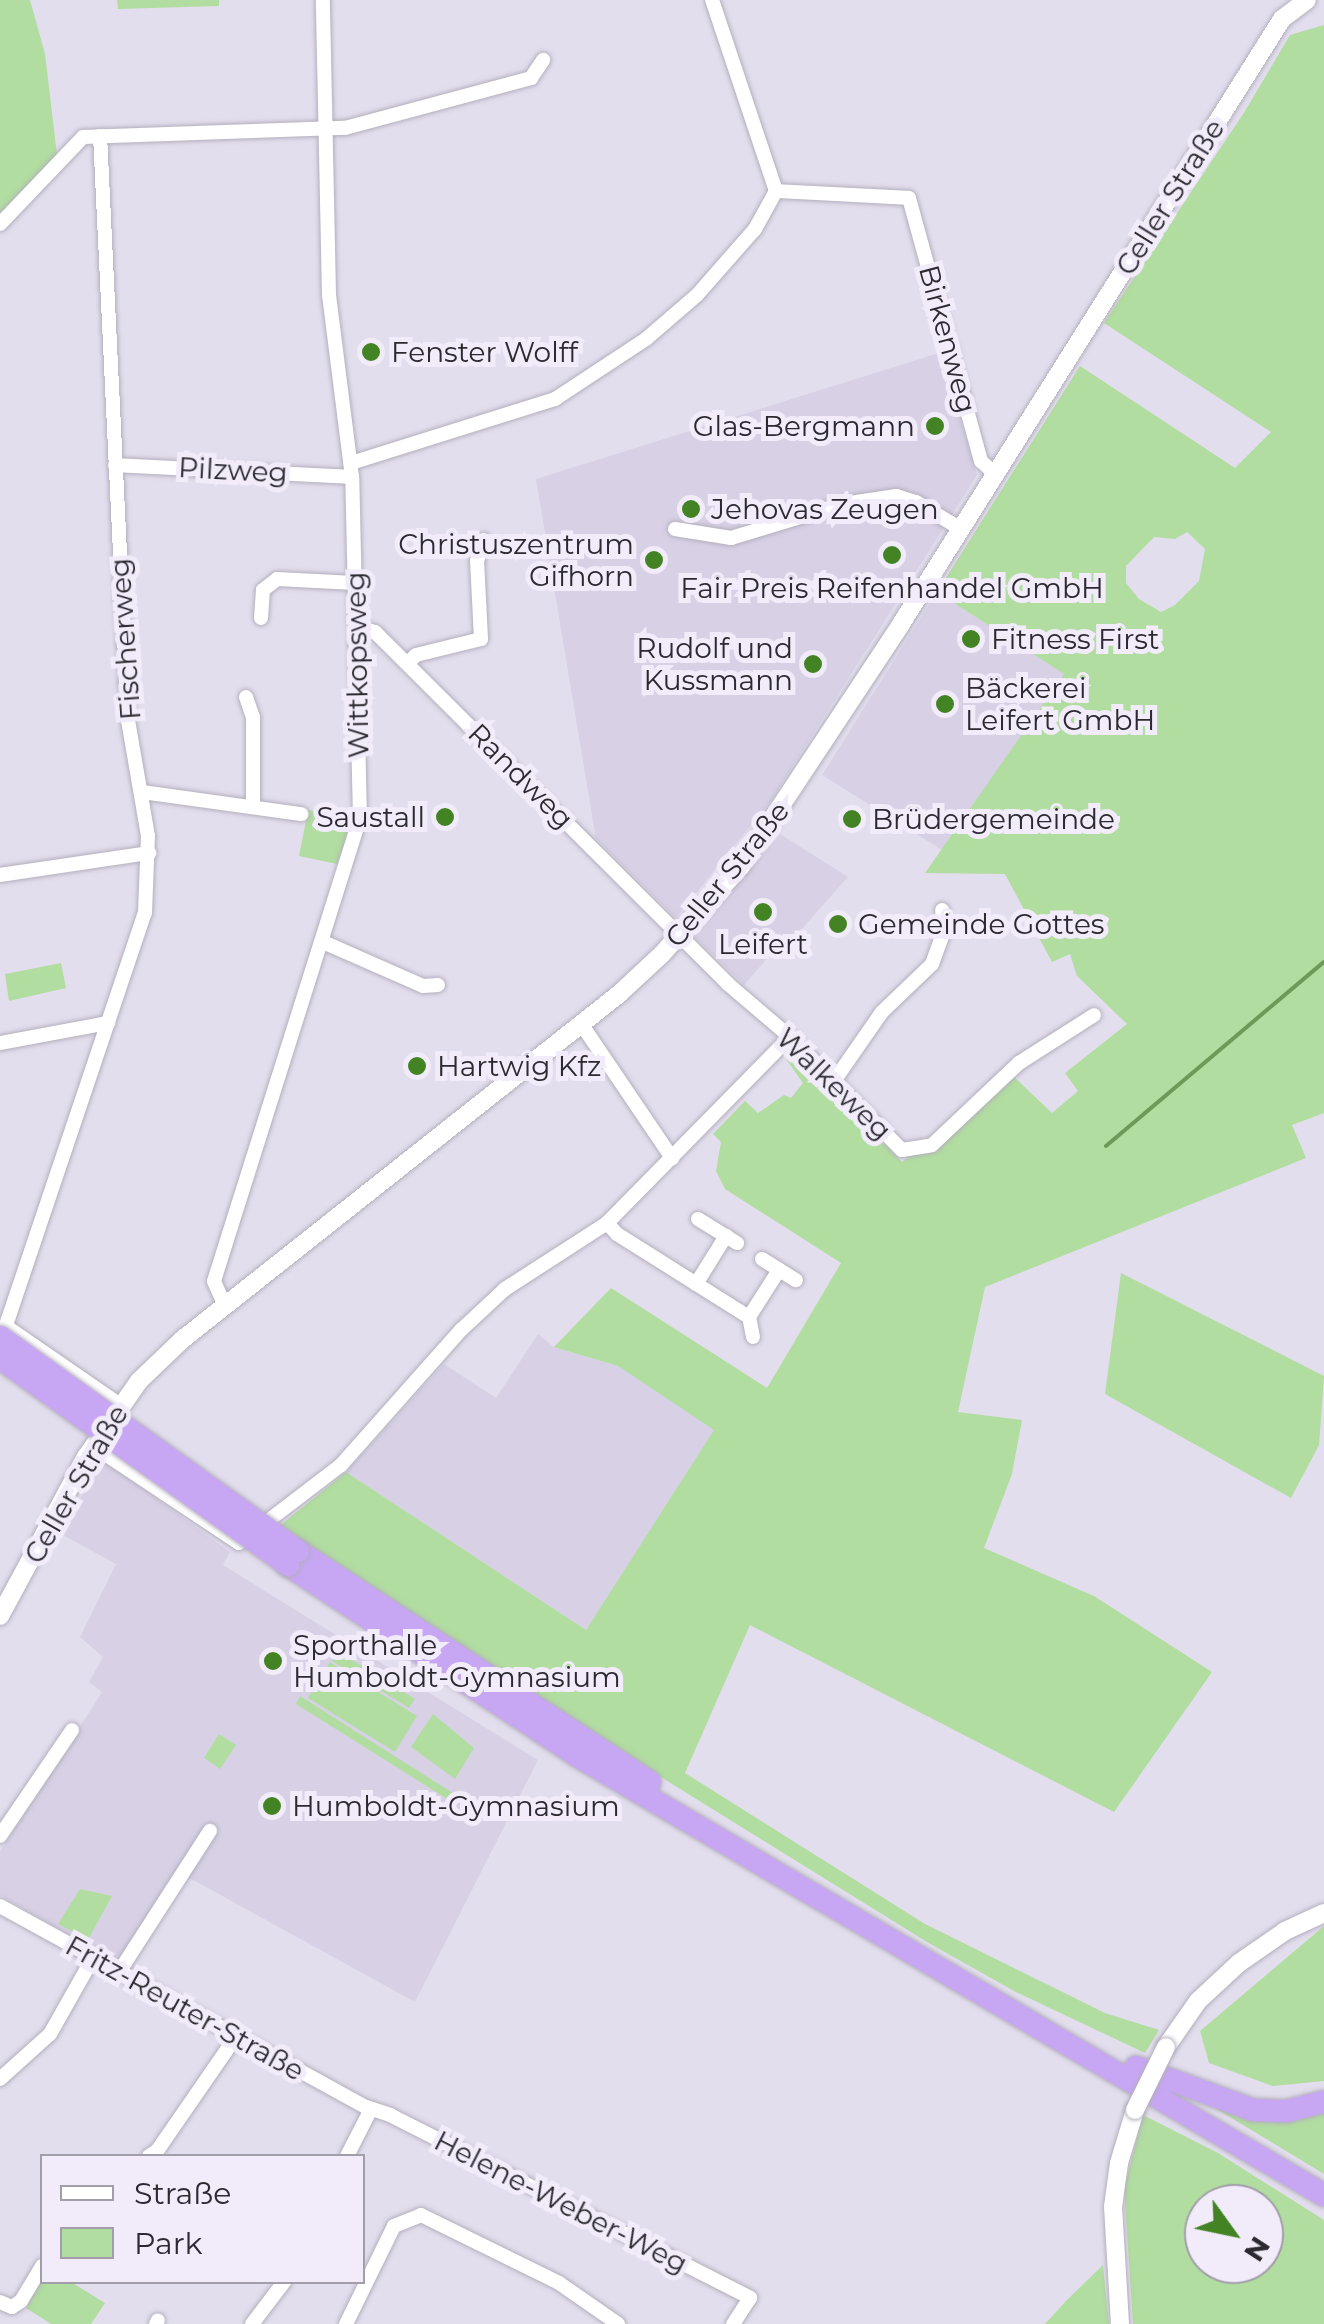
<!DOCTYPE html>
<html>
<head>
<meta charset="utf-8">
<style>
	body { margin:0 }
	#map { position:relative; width:1324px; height:2324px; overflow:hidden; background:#e3deed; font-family:Montserrat,sans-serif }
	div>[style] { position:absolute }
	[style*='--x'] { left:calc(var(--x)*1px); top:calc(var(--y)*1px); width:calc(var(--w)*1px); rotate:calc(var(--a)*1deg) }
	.built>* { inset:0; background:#d8d1e6 }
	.green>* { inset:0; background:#b1dda0 }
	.stream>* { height:4px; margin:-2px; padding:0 2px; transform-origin:2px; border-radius:2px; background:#6c9b59 }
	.roads { filter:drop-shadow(0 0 2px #b4afbd) drop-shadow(0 0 2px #b4afbd) }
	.minor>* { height:14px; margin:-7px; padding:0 7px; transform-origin:7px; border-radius:7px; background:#fff }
	.tertiary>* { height:18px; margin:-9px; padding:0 9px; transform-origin:9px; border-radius:9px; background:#fff }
	.trunk>* { height:22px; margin:-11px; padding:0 11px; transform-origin:11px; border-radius:11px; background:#c7a6f4 }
	.bridges { filter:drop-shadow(0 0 2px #b4afbd) drop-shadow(0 0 2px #b4afbd) }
	.tertiary-bridge>* { height:18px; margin:-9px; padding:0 9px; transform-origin:9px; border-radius:9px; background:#fff }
	.trunk-bridge>* { height:22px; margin:-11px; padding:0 11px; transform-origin:11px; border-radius:11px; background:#c7a6f4 }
	.dots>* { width:28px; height:28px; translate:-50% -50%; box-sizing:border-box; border:5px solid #f1ebfa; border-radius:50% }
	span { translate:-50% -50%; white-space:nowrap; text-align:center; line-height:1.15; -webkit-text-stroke:10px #f1ebfa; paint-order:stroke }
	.street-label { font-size:28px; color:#2c2a30 }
	.poi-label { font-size:28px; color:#2c2a30 }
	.left { translate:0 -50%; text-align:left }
	.right { translate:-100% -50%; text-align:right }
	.legend { position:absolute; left:40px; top:2154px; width:325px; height:130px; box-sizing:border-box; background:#f1ebfa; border:2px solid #a29ea9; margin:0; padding:12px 18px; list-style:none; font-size:30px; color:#2c2a30 }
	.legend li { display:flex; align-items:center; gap:20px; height:50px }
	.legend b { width:50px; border:2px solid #a29ea9 }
	.north { position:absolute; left:1184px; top:2184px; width:100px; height:100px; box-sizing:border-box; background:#f1ebfa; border:2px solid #a29ea9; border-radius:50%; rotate:123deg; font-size:28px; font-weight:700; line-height:40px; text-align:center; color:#2c2a30 }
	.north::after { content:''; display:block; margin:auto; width:35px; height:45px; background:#438324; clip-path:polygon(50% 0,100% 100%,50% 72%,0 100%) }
</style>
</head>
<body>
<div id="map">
	<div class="built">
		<div style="clip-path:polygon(939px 353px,977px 475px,772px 799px,676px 918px,596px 839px,536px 479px)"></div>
		<div style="clip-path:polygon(937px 592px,1065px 674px,942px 850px,822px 775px)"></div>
		<div style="clip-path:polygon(780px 834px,848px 877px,776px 958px,771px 954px,744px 985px,695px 937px)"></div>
		<div style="clip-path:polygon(538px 1334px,554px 1347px,618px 1366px,715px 1430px,586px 1630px,346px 1472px,444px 1364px,496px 1398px)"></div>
		<div style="clip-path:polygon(102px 1459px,230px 1552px,223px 1565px,538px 1760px,415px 2002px,186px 1876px,128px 1968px,0 1895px,0 1852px,102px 1692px,89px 1682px,103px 1657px,80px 1637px,116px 1564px,61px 1534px)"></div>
	</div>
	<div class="green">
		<div style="clip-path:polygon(0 0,30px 0,45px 54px,57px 155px,0 214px)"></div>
		<div style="clip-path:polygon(117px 0,219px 0,219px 6px,118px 9px)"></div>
		<div style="clip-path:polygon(evenodd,1324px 25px,1324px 1113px,1292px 1125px,1306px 1158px,985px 1287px,958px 1412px,1022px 1420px,1012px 1474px,984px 1548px,1094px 1596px,1212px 1672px,1114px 1812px,750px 1625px,685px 1773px,925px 1924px,1105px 2013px,1159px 2030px,1145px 2053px,1014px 1991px,927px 1942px,564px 1717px,277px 1528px,346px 1472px,586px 1630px,714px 1430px,618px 1366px,554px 1347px,611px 1288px,767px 1388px,841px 1263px,725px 1189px,716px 1171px,721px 1142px,713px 1134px,745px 1101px,758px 1113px,784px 1095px,791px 1098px,803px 1083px,784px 1056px,791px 1048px,902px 1162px,1011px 1074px,1052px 1113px,1078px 1091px,1065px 1073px,1127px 1024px,1077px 976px,1070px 954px,1052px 962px,1005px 874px,925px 873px,1064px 674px,937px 592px,1080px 366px,1235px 468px,1271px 432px,1104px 323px,1245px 111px,1290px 35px,1324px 25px,1187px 532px,1205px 549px,1199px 581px,1175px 605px,1161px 612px,1139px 599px,1126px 583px,1126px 566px,1154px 537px,1175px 539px,1187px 532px)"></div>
		<div style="clip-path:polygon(308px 810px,349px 817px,349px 834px,337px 864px,299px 856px)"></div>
		<div style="clip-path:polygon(61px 963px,66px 988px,9px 1001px,5px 974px)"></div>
		<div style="clip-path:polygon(1121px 1273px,1324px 1376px,1319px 1445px,1291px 1498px,1105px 1394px)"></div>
		<div style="clip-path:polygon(338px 1651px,415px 1699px,409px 1708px,332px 1661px)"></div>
		<div style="clip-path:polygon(330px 1662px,417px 1716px,395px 1752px,308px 1698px)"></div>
		<div style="clip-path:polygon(300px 1696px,456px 1795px,452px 1802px,296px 1704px)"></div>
		<div style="clip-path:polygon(433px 1714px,474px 1748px,455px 1779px,411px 1747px)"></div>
		<div style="clip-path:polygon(219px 1734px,236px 1745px,220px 1769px,204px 1758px)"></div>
		<div style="clip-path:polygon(80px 1889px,112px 1896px,88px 1940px,58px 1924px)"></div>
		<div style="clip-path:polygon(1324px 1926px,1324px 2081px,1273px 2086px,1209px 2063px,1200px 2031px)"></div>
		<div style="clip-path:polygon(1195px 2096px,1324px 2108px,1324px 2174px)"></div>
		<div style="clip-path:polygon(evenodd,1143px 2115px,1218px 2153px,1324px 2220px,1324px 2324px,1133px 2324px,1124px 2188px,1143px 2115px,1204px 2204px,1264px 2204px,1264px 2264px,1204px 2264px,1204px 2204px)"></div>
		<div style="clip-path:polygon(1103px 2265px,1109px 2324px,1045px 2324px,1066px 2301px)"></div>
		<div style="clip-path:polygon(42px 2278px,71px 2282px,105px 2303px,91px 2324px,51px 2324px,26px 2308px)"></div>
	</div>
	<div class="stream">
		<div style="--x:1106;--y:1146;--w:285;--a:-40.2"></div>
	</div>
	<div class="roads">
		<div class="minor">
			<div style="--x:776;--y:191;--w:133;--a:3"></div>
			<div style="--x:909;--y:198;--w:273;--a:74.7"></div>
			<div style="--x:981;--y:461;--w:19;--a:43"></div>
			<div style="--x:0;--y:224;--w:120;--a:-46.3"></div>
			<div style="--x:83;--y:137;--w:262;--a:-2"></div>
			<div style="--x:345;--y:128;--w:193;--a:-15"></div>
			<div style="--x:531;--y:78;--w:22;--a:-56"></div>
			<div style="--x:351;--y:463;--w:214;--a:-17.4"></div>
			<div style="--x:555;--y:399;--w:109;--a:-33.4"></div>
			<div style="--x:646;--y:339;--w:67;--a:-40.8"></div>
			<div style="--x:697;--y:295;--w:88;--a:-48.7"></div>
			<div style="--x:755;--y:229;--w:43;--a:-61.1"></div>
			<div style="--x:776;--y:191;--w:201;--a:-108.5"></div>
			<div style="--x:115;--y:465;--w:237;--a:2.9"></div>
			<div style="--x:675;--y:529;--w:57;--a:9.1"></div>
			<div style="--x:731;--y:538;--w:117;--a:-16.9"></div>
			<div style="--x:843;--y:504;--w:54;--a:-8.6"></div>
			<div style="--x:896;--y:496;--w:21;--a:17"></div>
			<div style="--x:916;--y:502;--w:52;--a:31"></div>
			<div style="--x:261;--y:618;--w:28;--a:-86"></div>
			<div style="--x:263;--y:590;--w:18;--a:-38"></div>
			<div style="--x:277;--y:579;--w:78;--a:2.9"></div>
			<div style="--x:356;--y:626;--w:20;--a:18"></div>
			<div style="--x:375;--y:632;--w:499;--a:44.9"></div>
			<div style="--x:728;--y:984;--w:82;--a:40.5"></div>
			<div style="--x:790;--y:1037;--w:159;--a:45.3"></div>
			<div style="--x:902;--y:1150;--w:30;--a:-9"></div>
			<div style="--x:932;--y:1145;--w:120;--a:-43.3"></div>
			<div style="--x:1019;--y:1063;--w:89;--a:-32.6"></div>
			<div style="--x:408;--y:663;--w:11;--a:-45"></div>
			<div style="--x:416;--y:655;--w:67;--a:-13.8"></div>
			<div style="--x:481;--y:639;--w:78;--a:-92.9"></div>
			<div style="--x:477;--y:561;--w:22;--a:-72"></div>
			<div style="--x:246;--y:697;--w:21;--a:71"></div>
			<div style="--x:253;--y:717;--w:90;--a:90"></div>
			<div style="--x:142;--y:792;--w:161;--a:7.9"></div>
			<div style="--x:0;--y:875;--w:151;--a:-8.4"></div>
			<div style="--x:323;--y:942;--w:109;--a:23.7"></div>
			<div style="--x:423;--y:986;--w:15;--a:-4"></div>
			<div style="--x:582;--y:1025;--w:161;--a:55.9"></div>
			<div style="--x:0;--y:1043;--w:110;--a:-10.5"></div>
			<div style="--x:834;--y:1081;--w:84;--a:-55.2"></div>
			<div style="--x:882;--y:1012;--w:69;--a:-43.8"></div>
			<div style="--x:932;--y:964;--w:35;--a:-70"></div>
			<div style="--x:944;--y:931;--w:21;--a:-95"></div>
			<div style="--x:698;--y:1219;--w:46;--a:31.6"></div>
			<div style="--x:607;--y:1223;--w:15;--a:48"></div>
			<div style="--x:617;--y:1234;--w:156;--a:32.2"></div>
			<div style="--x:762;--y:1259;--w:40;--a:32"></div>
			<div style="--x:696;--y:1284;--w:57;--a:-58"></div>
			<div style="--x:225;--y:1306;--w:27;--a:-114"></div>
			<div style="--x:214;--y:1281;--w:485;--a:-72.5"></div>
			<div style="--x:360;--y:819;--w:342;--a:-91.3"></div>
			<div style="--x:352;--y:477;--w:183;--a:-97.2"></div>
			<div style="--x:329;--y:295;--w:295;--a:-91.2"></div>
			<div style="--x:7;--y:1327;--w:137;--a:34.6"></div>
			<div style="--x:753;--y:1337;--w:20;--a:-101"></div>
			<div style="--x:749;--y:1317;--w:56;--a:-57.4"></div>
			<div style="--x:0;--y:1343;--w:454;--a:-71.4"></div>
			<div style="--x:145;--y:913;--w:77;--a:-87.8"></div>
			<div style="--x:148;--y:836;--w:118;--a:-99.8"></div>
			<div style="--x:128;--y:720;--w:585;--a:-92.74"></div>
			<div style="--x:93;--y:1446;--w:175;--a:33.6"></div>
			<div style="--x:239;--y:1543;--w:128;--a:-37.4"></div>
			<div style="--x:341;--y:1465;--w:181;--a:-48.4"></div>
			<div style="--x:461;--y:1330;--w:60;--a:-43"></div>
			<div style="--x:505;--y:1289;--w:121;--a:-32.9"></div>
			<div style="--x:607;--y:1223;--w:261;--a:-45.5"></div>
			<div style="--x:0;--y:1836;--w:128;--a:-55.8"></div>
			<div style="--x:0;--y:1906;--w:418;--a:28.8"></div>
			<div style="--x:366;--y:2107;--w:25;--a:18"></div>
			<div style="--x:390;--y:2115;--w:404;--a:26.9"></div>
			<div style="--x:750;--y:2298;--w:31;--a:123"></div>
			<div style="--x:119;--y:1972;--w:168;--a:-57.2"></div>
			<div style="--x:0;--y:2079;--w:67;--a:-42"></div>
			<div style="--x:50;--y:2034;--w:87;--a:-60.5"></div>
			<div style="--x:149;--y:2156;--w:9;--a:-32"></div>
			<div style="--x:157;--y:2151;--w:141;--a:-55.4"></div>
			<div style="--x:347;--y:2156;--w:53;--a:-62.9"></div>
			<div style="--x:0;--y:2302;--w:13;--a:23"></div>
			<div style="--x:12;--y:2307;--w:11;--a:-34"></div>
			<div style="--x:21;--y:2301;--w:41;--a:-59"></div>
			<div style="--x:156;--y:2324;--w:4;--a:-63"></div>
			<div style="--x:252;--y:2324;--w:53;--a:-52.7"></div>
			<div style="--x:346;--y:2324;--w:109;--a:-63.9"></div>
			<div style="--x:394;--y:2226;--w:29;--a:-22"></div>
			<div style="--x:421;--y:2215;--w:154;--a:26.2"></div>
			<div style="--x:559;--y:2283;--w:72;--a:34.8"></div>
		</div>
		<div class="tertiary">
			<div style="--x:0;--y:1616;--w:181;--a:-61.6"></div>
			<div style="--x:86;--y:1457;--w:93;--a:-55.1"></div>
			<div style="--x:139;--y:1381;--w:61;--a:-43.7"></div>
			<div style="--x:183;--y:1339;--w:556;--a:-38.35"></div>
			<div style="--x:619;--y:994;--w:59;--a:-42.9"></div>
			<div style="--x:662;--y:954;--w:118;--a:-48.1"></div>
			<div style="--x:741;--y:866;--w:290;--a:-56.5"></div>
			<div style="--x:901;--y:624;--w:715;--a:-57.8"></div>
			<div style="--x:1282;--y:19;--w:31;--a:-37"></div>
			<div style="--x:1166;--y:2047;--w:56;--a:-55.2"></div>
			<div style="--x:1198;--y:2001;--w:56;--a:-42.8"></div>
			<div style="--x:1239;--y:1963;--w:56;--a:-34.8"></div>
			<div style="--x:1285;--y:1931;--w:43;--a:-24.8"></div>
			<div style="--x:1120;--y:2324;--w:117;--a:-93.4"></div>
			<div style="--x:1113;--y:2207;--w:44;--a:-82.2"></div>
			<div style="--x:1119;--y:2163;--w:55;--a:-73.2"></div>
		</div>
		<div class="trunk">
			<div style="--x:298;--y:1551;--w:421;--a:33.3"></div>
			<div style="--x:288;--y:1565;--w:345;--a:33.4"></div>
			<div style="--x:576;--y:1755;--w:868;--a:30.47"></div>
			<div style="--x:1136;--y:2067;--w:125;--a:20.2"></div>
			<div style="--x:1253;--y:2110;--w:34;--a:2"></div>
			<div style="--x:1287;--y:2111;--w:38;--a:-14"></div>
		</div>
	</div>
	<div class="bridges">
		<div class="tertiary-bridge">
			<div style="--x:1135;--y:2110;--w:70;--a:-63.8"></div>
		</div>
		<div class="trunk-bridge">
			<div style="--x:0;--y:1337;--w:367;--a:35.7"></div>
			<div style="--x:0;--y:1358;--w:355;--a:35.7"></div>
		</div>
	</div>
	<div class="dots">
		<div style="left:371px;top:352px;background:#438324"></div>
		<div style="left:935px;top:426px;background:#438324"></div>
		<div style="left:691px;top:509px;background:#438324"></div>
		<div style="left:892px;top:555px;background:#438324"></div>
		<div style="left:654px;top:560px;background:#438324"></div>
		<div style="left:971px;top:639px;background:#438324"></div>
		<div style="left:813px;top:664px;background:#438324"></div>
		<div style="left:945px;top:704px;background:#438324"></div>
		<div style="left:445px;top:817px;background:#438324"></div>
		<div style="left:852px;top:819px;background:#438324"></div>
		<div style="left:763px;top:912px;background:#438324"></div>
		<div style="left:838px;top:924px;background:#438324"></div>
		<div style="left:417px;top:1066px;background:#438324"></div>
		<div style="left:273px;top:1661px;background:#438324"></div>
		<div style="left:272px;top:1806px;background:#438324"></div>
	</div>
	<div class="street-label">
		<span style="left:1170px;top:197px;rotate:-58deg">Celler Straße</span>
		<span style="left:948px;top:339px;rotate:75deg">Birkenweg</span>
		<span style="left:233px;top:470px;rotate:3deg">Pilzweg</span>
		<span style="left:125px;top:639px;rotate:-94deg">Fischerweg</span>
		<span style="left:357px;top:665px;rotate:-91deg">Wittkopsweg</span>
		<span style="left:521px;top:776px;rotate:45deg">Randweg</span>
		<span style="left:727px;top:874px;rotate:-51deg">Celler Straße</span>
		<span style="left:834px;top:1084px;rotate:44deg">Walkeweg</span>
		<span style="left:76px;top:1484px;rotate:-60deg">Celler Straße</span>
		<span style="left:185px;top:2008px;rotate:29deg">Fritz-Reuter-Straße</span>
		<span style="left:561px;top:2202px;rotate:27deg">Helene-Weber-Weg</span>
	</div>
	<div class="poi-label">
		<span class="left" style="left:391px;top:352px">Fenster Wolff</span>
		<span class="right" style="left:915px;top:426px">Glas-Bergmann</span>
		<span class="left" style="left:711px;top:509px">Jehovas Zeugen</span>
		<span class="right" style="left:634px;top:560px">Christuszentrum<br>Gifhorn</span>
		<span style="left:892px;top:588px">Fair Preis Reifenhandel GmbH</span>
		<span class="left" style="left:991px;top:639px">Fitness First</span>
		<span class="right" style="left:793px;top:664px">Rudolf und<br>Kussmann</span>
		<span class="left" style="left:965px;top:704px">Bäckerei<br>Leifert GmbH</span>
		<span class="right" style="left:425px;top:817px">Saustall</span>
		<span class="left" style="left:872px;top:819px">Brüdergemeinde</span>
		<span class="left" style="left:858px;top:924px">Gemeinde Gottes</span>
		<span style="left:763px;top:944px">Leifert</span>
		<span class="left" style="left:437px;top:1066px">Hartwig Kfz</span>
		<span class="left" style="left:293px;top:1661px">Sporthalle<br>Humboldt-Gymnasium</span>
		<span class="left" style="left:292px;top:1806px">Humboldt-Gymnasium</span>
	</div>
	<ul class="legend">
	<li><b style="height:12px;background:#fff"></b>Straße</li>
	<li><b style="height:28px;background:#b1dda0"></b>Park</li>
	</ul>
	<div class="north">N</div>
</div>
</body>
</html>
